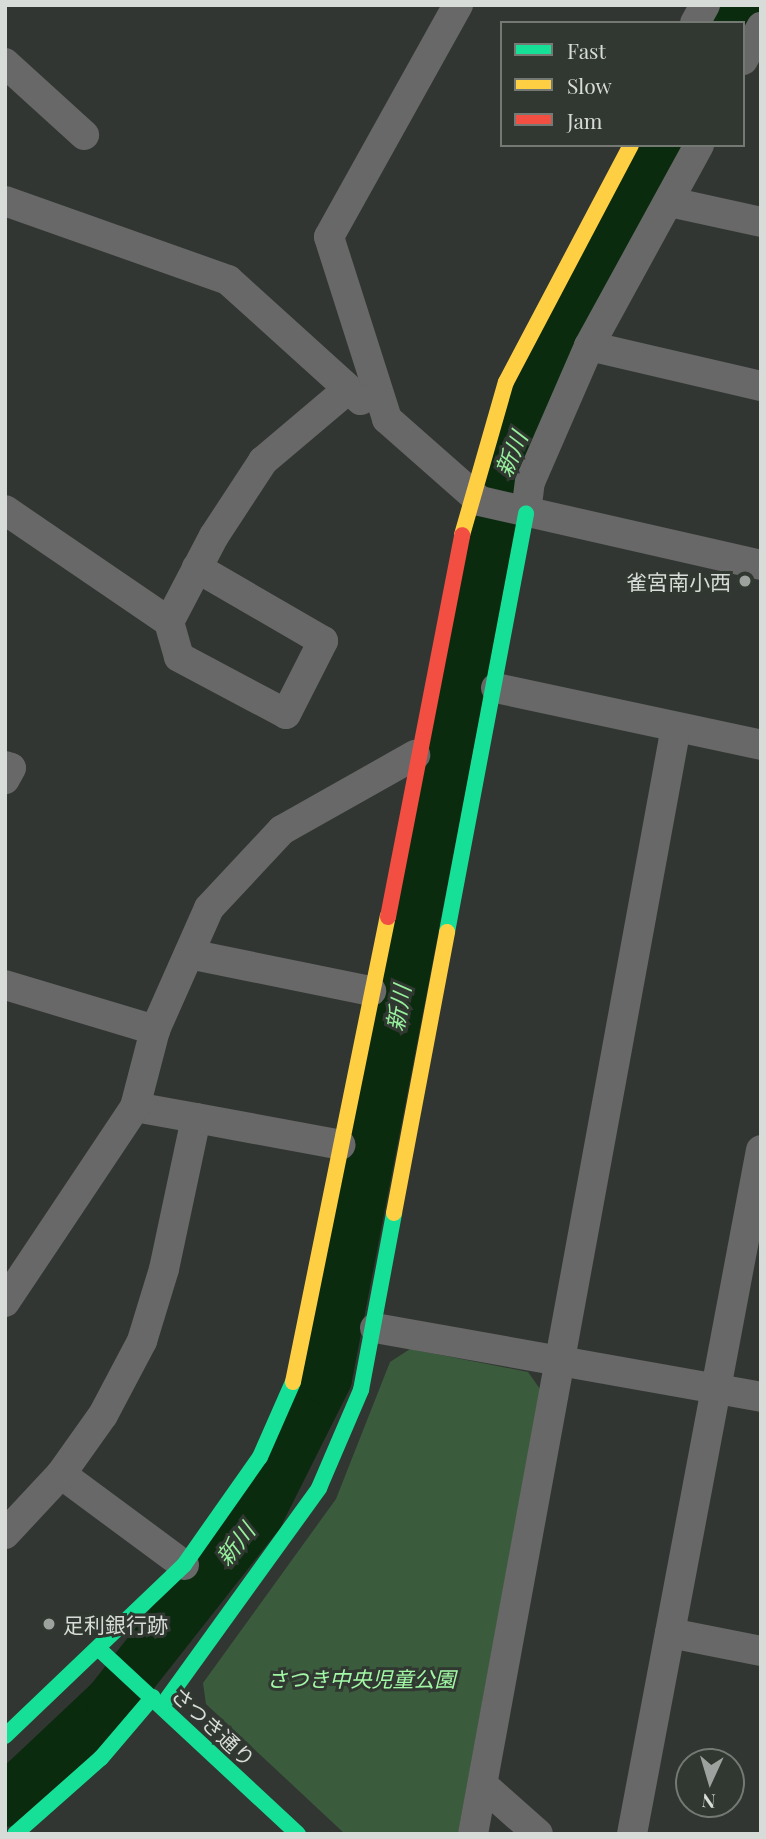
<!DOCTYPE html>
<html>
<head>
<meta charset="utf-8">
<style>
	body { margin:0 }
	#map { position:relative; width:766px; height:1839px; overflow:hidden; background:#323632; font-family:"Playfair Display","Noto Sans JP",serif }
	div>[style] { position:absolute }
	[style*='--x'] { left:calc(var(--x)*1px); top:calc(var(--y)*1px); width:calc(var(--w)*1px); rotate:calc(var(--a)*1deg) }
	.green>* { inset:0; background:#3b5b3d }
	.river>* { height:52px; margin:-26px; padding:0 26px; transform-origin:26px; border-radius:26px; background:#0b2b0f }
	.street>* { height:30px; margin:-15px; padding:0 15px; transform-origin:15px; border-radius:15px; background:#676867 }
	.fast>* { height:16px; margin:-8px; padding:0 8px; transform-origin:8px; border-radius:8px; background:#16e098 }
	.slow>* { height:16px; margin:-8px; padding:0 8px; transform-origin:8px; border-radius:8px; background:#ffcf43 }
	.jam>* { height:16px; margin:-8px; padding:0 8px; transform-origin:8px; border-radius:8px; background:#f24e42 }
	.dots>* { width:19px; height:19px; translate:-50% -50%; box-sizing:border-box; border:4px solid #313731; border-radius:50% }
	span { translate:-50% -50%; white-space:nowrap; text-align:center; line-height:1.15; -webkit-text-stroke:6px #313731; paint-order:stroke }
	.poi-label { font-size:21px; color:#d8dcd8 }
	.right { translate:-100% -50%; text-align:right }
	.left { translate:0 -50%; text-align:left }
	.park-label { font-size:21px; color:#a1f9a6; font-style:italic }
	.street-label { font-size:21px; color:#d8dcd8 }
	.water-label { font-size:23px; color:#97f09d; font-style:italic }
	.frame { position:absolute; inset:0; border:7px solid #d8dcd8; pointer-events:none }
	.legend { position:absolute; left:500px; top:21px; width:245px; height:126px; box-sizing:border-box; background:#313731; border:2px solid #747974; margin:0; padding:9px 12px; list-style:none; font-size:21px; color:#d8dcd8 }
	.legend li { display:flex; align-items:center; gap:14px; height:35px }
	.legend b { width:35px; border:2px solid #747974 }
	.north { position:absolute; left:675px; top:1748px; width:70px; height:70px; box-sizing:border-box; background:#313731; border:2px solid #747974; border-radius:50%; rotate:184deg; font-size:19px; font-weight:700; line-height:28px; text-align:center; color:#d8dcd8 }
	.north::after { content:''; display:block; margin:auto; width:24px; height:32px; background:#9ea29e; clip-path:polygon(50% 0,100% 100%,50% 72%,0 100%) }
</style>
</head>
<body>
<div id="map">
	<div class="green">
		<div style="clip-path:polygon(410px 1349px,528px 1372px,540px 1389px,458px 1834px,345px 1834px,206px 1704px,203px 1683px,336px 1499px,390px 1362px)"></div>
	</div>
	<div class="river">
		<div style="--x:729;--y:23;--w:20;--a:-63"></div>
		<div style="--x:5;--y:1801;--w:146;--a:-43.3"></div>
		<div style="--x:111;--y:1701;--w:238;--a:-51.8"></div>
		<div style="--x:258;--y:1514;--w:152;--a:-63.4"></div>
		<div style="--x:326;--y:1378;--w:930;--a:-79.09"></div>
		<div style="--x:502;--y:465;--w:360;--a:-62.9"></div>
	</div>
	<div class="street">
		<div style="--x:458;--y:5;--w:265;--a:119.1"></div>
		<div style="--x:329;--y:237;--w:191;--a:72.3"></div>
		<div style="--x:387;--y:419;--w:124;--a:41.4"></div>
		<div style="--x:480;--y:501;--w:288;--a:12.8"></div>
		<div style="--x:695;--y:23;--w:21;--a:-61"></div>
		<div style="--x:743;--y:60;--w:38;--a:-61"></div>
		<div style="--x:5;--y:63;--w:107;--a:42.3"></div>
		<div style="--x:5;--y:201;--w:237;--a:19.5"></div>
		<div style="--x:228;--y:280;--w:179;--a:42.1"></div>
		<div style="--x:670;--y:202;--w:93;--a:12.4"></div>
		<div style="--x:589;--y:346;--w:177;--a:13.1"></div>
		<div style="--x:5;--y:510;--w:199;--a:34.3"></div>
		<div style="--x:169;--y:622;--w:97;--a:-62.4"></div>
		<div style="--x:214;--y:536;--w:90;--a:-56.8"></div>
		<div style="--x:263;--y:461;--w:110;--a:-40.2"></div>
		<div style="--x:526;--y:513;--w:31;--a:-83"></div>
		<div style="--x:530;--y:482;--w:148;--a:-66.5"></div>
		<div style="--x:589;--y:346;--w:229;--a:-61.3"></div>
		<div style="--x:169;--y:622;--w:36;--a:74"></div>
		<div style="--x:179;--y:657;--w:121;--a:28"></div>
		<div style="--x:286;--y:714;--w:82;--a:-63.1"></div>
		<div style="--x:323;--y:641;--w:146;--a:-149.9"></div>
		<div style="--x:496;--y:688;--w:271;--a:12.1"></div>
		<div style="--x:5;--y:766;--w:6;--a:18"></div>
		<div style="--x:11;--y:768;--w:13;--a:119"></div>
		<div style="--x:189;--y:954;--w:186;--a:11.5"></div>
		<div style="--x:5;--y:985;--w:157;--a:16.7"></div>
		<div style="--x:135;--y:1107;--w:62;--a:10.2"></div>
		<div style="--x:5;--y:1302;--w:234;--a:-56.3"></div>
		<div style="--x:135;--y:1107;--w:80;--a:-75.4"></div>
		<div style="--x:155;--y:1030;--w:133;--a:-66.1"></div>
		<div style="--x:209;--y:908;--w:107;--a:-46.9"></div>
		<div style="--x:282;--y:830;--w:153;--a:-29.4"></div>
		<div style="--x:375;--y:1328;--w:392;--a:10.1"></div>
		<div style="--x:61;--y:1474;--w:153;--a:36.5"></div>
		<div style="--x:5;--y:1534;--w:82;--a:-47"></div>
		<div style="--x:61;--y:1474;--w:72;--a:-54.6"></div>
		<div style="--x:103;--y:1415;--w:84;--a:-62.2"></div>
		<div style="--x:142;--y:1341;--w:75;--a:-73"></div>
		<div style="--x:164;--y:1269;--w:154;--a:-78"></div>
		<div style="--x:196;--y:1118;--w:147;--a:10.5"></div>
		<div style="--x:670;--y:1633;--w:93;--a:11.2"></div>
		<div style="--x:484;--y:1786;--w:72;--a:41.6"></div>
		<div style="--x:473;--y:1834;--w:1125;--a:-79.61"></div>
		<div style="--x:632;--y:1834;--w:696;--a:-79.32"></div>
	</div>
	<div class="fast">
		<div style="--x:447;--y:932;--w:426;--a:-79.3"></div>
		<div style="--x:100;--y:1650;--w:270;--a:42.9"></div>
		<div style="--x:162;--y:1706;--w:269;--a:-54.2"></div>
		<div style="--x:319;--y:1488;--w:107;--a:-66.8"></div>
		<div style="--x:361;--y:1390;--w:180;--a:-79.4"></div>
		<div style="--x:5;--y:1736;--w:248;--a:-43.7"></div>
		<div style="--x:184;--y:1565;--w:132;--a:-54.9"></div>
		<div style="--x:260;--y:1457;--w:82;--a:-66.3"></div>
		<div style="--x:15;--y:1834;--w:115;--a:-41.5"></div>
		<div style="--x:101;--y:1758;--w:80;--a:-49.6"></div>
	</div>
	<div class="slow">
		<div style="--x:462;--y:535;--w:159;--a:-74"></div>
		<div style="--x:506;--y:382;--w:268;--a:-62.2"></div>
		<div style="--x:394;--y:1213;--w:286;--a:-79.3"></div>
		<div style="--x:293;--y:1382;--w:475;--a:-78.5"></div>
	</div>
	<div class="jam">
		<div style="--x:388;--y:917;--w:389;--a:-79"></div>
	</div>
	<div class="dots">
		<div style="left:745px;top:581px;background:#9ea29e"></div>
		<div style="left:49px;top:1624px;background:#9ea29e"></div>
	</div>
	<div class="poi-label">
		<span class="right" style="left:731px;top:581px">雀宮南小西</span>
		<span class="left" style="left:63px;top:1624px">足利銀行跡</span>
	</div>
	<div class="park-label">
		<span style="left:361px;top:1678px">さつき中央児童公園</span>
	</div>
	<div class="street-label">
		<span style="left:214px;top:1726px;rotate:43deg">さつき通り</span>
	</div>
	<div class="water-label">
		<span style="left:511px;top:454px;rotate:-67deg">新川</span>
		<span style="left:398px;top:1008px;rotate:-80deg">新川</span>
		<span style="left:235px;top:1544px;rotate:-52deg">新川</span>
	</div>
	<div class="frame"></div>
	<ul class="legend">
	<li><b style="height:9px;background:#16e098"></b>Fast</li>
	<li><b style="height:9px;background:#ffcf43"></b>Slow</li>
	<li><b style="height:9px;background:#f24e42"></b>Jam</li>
	</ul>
	<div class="north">N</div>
</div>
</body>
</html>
